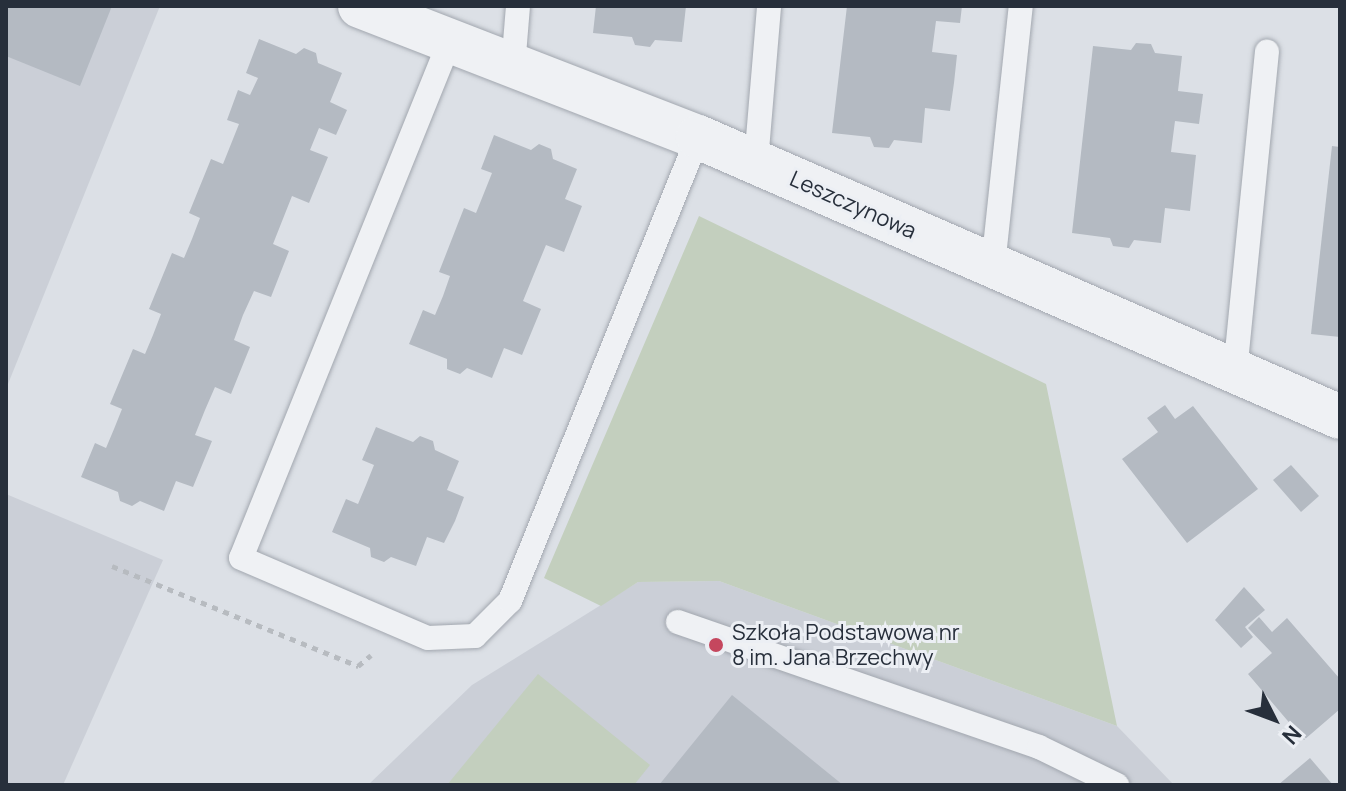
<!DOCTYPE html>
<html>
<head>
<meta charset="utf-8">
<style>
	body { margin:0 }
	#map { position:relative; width:1346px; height:791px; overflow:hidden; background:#dce0e6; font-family:Manrope,sans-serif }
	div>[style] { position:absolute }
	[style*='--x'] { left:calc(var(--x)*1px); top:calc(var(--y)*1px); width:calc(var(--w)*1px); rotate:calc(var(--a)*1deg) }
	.built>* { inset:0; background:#cbcfd7 }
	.green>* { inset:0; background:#c3cfbe }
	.building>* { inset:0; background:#b4bac2 }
	.path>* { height:5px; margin-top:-2.5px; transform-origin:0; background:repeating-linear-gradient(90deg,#b7bbc0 0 6px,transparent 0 12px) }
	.roads { filter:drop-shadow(0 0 2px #a2a7af) drop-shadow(0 0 2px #a2a7af) }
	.lane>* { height:24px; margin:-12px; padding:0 12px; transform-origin:12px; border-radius:12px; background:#eff1f4 }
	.street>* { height:44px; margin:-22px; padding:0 22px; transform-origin:22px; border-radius:22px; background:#eff1f4 }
	.dots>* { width:22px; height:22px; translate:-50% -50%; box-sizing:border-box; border:4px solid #eceff4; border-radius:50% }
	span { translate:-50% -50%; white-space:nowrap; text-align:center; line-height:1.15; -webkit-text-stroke:6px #eceff4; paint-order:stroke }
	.street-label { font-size:22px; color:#272f3b }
	.poi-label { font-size:22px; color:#272f3b }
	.left { translate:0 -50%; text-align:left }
	.frame { position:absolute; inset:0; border:8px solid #272f3b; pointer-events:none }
	.north { position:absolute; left:1234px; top:679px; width:80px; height:80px; -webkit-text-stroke:6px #eceff4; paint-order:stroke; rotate:132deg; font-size:22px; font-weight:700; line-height:32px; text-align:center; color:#272f3b }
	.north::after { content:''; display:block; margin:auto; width:28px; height:36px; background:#272f3b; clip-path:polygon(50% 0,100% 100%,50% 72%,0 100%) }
</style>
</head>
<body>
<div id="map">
	<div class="built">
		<div style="clip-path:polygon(6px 6px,160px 6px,6px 389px)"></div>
		<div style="clip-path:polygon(6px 494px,163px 560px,63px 785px,6px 785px)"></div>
		<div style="clip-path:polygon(719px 581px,1117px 726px,1174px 785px,368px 785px,472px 685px,638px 582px)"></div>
	</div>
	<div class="green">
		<div style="clip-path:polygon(699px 216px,1046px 384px,1117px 726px,719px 581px,638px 582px,601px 606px,544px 578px)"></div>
		<div style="clip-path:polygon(538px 674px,650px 765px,634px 785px,447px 785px)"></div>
	</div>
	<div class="building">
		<div style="clip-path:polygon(6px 6px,112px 6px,80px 86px,6px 56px)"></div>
		<div style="clip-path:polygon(596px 6px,686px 6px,682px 42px,655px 40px,650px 47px,635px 45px,632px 37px,593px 33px)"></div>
		<div style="clip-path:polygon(847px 6px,962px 6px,960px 23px,936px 21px,932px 52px,957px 55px,954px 83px,950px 111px,925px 108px,922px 143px,894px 140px,889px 148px,874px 147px,870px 137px,832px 133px)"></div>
		<div style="clip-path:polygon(259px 39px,296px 54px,304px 48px,316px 53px,318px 63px,342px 73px,330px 102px,347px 110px,336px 135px,319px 128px,310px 150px,328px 157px,309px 203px,292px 196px,273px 244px,289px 251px,271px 297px,254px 291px,243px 315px,234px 340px,250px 347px,231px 394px,215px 387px,205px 410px,195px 435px,212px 441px,193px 487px,176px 481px,164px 511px,140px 501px,132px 506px,120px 501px,118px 492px,81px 477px,95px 443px,106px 448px,114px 429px,122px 409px,110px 404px,133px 349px,145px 354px,153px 335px,161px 314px,149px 309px,172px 253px,184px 258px,192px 239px,200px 218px,189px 213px,211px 159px,223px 164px,239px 124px,227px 120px,238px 90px,250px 95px,258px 78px,246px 73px)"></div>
		<div style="clip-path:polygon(1136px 43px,1151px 44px,1155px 53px,1182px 56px,1178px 91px,1203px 94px,1199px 124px,1175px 121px,1171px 152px,1196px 155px,1190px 211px,1165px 208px,1161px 243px,1134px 240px,1129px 248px,1113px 246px,1110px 238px,1072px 233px,1093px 46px,1131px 50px)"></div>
		<div style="clip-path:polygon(494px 135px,531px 150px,539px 144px,551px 149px,553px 159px,577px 169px,565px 199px,582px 206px,564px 252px,546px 245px,534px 274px,523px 301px,541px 309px,522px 355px,504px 348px,492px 378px,467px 368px,460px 374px,447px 369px,447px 359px,409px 344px,423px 310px,435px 315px,443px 296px,450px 276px,439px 272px,464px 208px,476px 213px,492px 173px,481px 169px)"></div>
		<div style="clip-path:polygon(1332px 146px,1340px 147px,1340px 337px,1311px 334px)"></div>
		<div style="clip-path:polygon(1165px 405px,1175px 419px,1193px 406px,1258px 489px,1187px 543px,1122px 459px,1158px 432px,1147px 418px)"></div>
		<div style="clip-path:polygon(376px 427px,413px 442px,420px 436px,433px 441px,435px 450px,459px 461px,447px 490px,464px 497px,455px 521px,444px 543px,427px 537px,416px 566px,391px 557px,384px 562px,371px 557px,370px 548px,332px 532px,346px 499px,358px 504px,366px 485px,374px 465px,362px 460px)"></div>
		<div style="clip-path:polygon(1291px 465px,1319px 496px,1301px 512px,1273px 480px)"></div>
		<div style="clip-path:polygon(1244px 587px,1265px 610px,1245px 627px,1253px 637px,1241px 648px,1215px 620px)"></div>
		<div style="clip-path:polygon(1259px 617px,1272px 632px,1287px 618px,1340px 679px,1340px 709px,1304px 740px,1248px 674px,1272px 653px,1248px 628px)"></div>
		<div style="clip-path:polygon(732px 695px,843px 785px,659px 785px)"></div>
		<div style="clip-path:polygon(1310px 758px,1333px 785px,1278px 785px)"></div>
	</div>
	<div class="path">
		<div style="--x:112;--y:566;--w:266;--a:22.1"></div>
		<div style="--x:358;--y:666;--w:17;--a:-40"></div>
	</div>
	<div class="roads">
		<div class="lane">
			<div style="--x:449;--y:43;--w:555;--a:111.99"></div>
			<div style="--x:241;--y:558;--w:203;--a:23.2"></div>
			<div style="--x:428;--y:638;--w:47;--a:-2.4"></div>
			<div style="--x:475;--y:636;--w:49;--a:-45"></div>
			<div style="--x:510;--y:601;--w:501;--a:-67.94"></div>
			<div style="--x:513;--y:67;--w:61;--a:-85.3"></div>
			<div style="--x:756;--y:162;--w:157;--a:-85.2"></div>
			<div style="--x:993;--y:266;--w:262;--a:-83.9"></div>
			<div style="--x:1235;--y:372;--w:322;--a:-84.3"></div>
			<div style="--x:678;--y:622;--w:382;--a:19.1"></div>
			<div style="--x:1039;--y:747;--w:87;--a:26"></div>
		</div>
		<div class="street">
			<div style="--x:360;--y:6;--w:362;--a:21.2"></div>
			<div style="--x:698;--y:137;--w:700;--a:23.56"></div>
		</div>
	</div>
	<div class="dots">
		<div style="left:716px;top:645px;background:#c5475e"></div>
	</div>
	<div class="street-label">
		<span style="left:853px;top:205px;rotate:24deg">Leszczynowa</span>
	</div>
	<div class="poi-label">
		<span class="left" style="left:732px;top:645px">Szkoła Podstawowa nr<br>8 im. Jana Brzechwy</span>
	</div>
	<div class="frame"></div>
	<div class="north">N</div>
</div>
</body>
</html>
